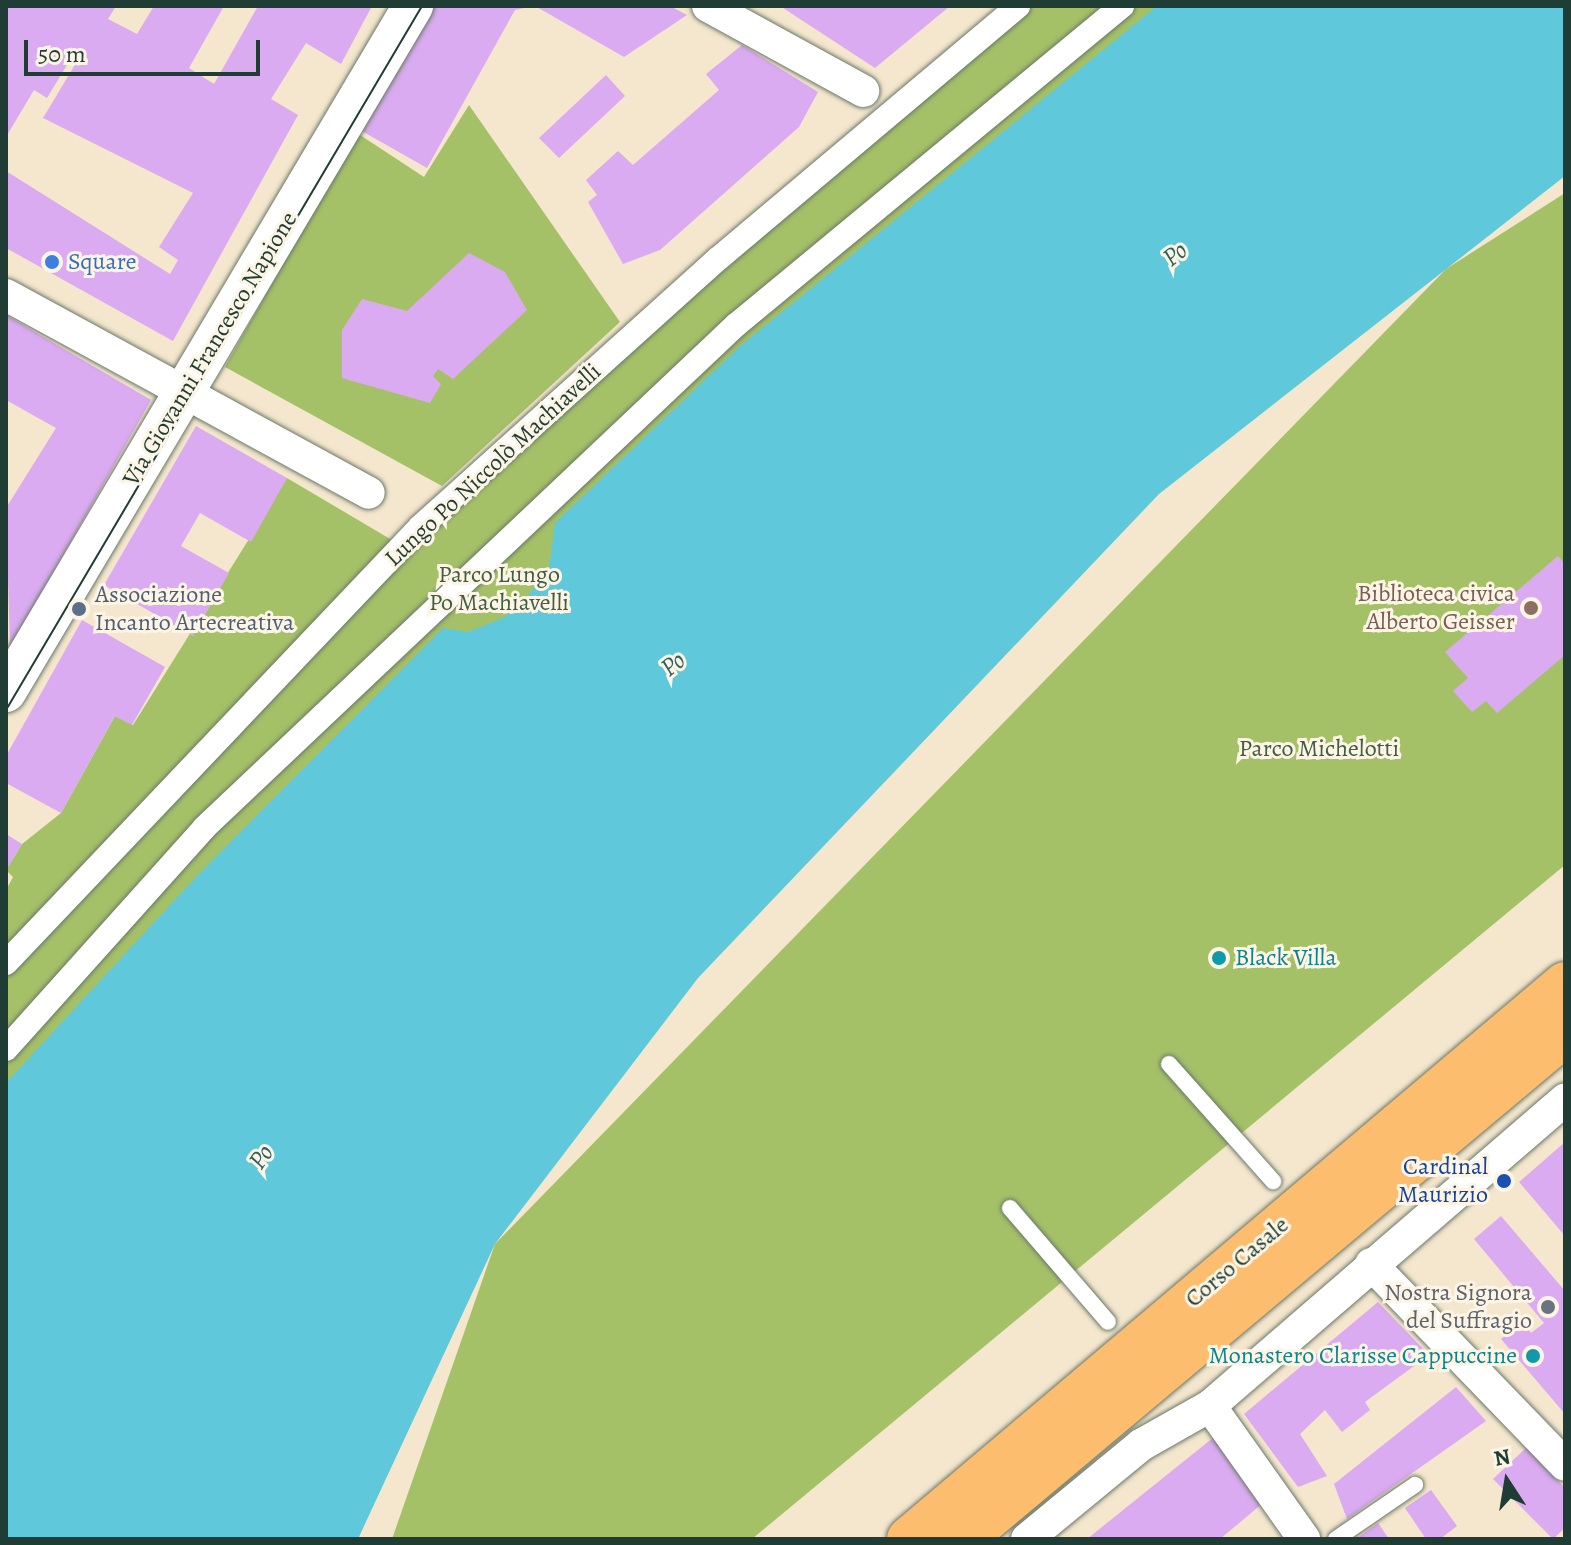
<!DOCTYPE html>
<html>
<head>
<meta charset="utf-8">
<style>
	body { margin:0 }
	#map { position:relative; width:1571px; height:1545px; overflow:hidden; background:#f4e7cd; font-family:Alegreya,serif }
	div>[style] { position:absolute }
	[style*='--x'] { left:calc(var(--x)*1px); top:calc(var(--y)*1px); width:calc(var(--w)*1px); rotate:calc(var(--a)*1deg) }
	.green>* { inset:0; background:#a5c168 }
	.water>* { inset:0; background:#5fc8da }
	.building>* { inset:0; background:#daabf0 }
	.roads { filter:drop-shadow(0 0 2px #6a786a) drop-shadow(0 0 2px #6a786a) }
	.service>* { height:16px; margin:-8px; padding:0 8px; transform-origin:8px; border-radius:8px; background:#fff }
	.pedestrian>* { height:24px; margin:-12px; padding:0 12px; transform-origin:12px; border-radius:12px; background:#fff }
	.minor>* { height:32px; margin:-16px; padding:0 16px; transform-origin:16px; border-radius:16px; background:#fff }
	.tertiary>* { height:40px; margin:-20px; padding:0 20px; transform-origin:20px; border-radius:20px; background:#fff }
	.primary>* { height:44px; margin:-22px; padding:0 22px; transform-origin:22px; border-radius:22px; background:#fcbd6f }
	.tram>* { height:2px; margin:-1px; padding:0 1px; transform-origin:1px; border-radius:1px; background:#1f3d34 }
	.dots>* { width:22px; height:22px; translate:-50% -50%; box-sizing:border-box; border:4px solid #fcf5e5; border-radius:50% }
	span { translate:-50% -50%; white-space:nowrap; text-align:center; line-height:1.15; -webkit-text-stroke:6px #fcf5e5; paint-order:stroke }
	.shop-label { font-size:24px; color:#366cbe }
	.left { translate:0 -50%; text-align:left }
	.street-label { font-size:24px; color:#1f3d34 }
	.park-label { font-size:24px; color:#405e41 }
	.education-label { font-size:24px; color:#785e54 }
	.right { translate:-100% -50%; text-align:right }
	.service-label { font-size:24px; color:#4e5e75 }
	.culture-label { font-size:24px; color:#0d838f }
	.transit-label { font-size:24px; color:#164399 }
	.worship-label { font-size:24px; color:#5b616d }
	.water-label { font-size:26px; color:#2f605e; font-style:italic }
	.frame { position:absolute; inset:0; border:8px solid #1f3d34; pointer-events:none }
	.north { position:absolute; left:1467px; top:1441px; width:80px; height:80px; -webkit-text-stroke:6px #fcf5e5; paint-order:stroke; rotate:348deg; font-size:22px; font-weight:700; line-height:32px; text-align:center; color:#1f3d34 }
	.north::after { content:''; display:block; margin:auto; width:28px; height:36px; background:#1f3d34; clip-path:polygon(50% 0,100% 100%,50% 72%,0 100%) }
	.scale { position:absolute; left:24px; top:40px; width:236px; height:36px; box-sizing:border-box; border:4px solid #1f3d34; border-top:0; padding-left:10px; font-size:24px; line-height:28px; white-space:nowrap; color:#1f3d34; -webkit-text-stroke:6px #fcf5e5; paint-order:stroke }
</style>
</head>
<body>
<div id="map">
	<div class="green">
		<div style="clip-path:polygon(1018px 6px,1222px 6px,6px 1140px,6px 890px,13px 877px,6px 870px,22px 844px,61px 813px,115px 716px,133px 725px,287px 478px,402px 546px)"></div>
		<div style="clip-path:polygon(469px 105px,620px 322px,442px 486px,225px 367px,357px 133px,424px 177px)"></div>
		<div style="clip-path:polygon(1565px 193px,1565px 865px,752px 1539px,392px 1539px,495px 1244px,1446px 269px)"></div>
	</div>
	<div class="water">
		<div style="clip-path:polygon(1157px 6px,1565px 6px,1565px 176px,1159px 494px,698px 978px,495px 1244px,358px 1539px,6px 1539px,6px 1083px,194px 879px,443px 628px,468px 632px,505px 617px,526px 598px,549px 568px,555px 523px,739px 347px)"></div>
	</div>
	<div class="building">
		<div style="clip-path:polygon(6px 6px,116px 6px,108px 19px,137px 34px,154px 6px,224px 6px,189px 68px,214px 84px,258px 6px,372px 6px,341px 64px,306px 43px,271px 99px,298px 115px,173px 341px,6px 248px,6px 171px,170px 274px,178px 260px,159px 247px,193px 193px,43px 118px,76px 63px,70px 60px,47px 98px,34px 90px,6px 137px)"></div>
		<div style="clip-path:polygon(434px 6px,529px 7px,515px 10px,427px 168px,360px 130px)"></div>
		<div style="clip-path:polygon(535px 6px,670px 6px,687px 15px,624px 57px)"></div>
		<div style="clip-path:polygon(780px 6px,950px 6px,875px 68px)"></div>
		<div style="clip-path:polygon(742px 45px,818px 92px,799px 127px,660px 250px,623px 264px,588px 202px,597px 195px,586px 180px,618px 151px,633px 165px,719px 90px,706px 74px)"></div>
		<div style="clip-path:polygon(606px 75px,625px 96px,559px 158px,539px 138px)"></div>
		<div style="clip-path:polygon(469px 253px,505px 272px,527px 310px,453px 379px,438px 369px,433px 376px,441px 384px,430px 403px,342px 378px,342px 330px,362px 299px,407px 311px)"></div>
		<div style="clip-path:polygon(6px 315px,151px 400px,10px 649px,6px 508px,56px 428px,6px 400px)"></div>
		<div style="clip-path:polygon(196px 426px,287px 478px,251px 542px,200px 513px,181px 546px,229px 573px,193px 636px,104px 585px)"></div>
		<div style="clip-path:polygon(1558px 556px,1565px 564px,1565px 655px,1497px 713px,1486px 701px,1472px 712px,1453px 691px,1468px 678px,1445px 652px)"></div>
		<div style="clip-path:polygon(82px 620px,165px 667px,132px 725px,115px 716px,61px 813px,6px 783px,6px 756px)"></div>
		<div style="clip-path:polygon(6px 834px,22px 844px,6px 870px)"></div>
		<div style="clip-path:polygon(1565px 1142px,1565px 1236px,1519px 1182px)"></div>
		<div style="clip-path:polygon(1501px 1216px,1565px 1291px,1565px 1414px,1501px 1339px,1522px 1321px,1531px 1333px,1544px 1323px,1474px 1239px)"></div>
		<div style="clip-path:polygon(1378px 1302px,1429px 1355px,1365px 1402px,1370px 1410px,1342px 1432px,1325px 1410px,1300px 1434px,1327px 1476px,1298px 1487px,1244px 1414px)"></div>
		<div style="clip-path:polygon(1456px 1387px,1486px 1421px,1347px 1519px,1334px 1484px)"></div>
		<div style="clip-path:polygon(1214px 1437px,1263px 1503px,1220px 1539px,1087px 1539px)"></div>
		<div style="clip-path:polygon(1527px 1447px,1565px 1488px,1565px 1528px,1553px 1539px,1493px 1479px)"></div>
		<div style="clip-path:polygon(1431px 1490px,1457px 1526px,1440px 1539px,1426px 1539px,1405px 1508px)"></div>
		<div style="clip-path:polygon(1378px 1523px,1389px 1539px,1356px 1539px)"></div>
	</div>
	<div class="roads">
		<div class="service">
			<div style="--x:1169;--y:1064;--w:157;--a:48.4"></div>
			<div style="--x:1010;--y:1208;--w:150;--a:49.3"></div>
			<div style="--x:1336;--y:1539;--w:96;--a:-34.4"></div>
		</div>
		<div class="pedestrian">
			<div style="--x:6;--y:963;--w:601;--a:-46.48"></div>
			<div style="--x:420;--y:527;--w:402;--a:-42"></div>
			<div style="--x:719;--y:258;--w:391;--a:-40.1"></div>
			<div style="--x:6;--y:1049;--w:297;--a:-48.1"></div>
			<div style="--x:204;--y:828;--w:732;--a:-43.4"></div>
			<div style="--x:736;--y:325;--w:501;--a:-39.57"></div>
		</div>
		<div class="minor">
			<div style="--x:708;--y:6;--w:177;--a:28.7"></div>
			<div style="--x:6;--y:295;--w:413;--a:28.6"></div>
			<div style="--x:1371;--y:1264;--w:279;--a:46"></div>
			<div style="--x:1210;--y:1406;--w:163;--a:54.7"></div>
			<div style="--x:1027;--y:1539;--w:148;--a:-39.5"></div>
			<div style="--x:1141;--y:1445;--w:79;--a:-29.5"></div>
			<div style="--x:1210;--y:1406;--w:469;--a:-40.8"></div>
		</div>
		<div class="tertiary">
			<div style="--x:6;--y:692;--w:798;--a:-59.32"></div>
		</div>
		<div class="primary">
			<div style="--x:909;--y:1539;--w:859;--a:-40.23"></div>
			<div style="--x:963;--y:1539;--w:786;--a:-39.99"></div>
		</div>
	</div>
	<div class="tram">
		<div style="--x:6;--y:710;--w:818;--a:-59.42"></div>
	</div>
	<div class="dots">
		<div style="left:52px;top:262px;background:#3f7fe0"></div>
		<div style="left:1531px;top:608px;background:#8d6e63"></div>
		<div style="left:79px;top:609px;background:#5c6f8a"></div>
		<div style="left:1219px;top:958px;background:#0f9aa8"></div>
		<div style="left:1504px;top:1181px;background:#1a4fb4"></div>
		<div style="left:1548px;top:1307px;background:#6b7280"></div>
		<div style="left:1533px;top:1356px;background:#0f9aa8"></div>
	</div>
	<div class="shop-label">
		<span class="left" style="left:68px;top:262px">Square</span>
	</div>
	<div class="street-label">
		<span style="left:210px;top:349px;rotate:-59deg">Via Giovanni Francesco Napione</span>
		<span style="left:493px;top:465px;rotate:-43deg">Lungo Po Niccolò Machiavelli</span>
		<span style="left:1237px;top:1262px;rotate:-40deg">Corso Casale</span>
	</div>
	<div class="park-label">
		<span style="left:499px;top:589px">Parco Lungo<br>Po Machiavelli</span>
		<span style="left:1319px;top:749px">Parco Michelotti</span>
	</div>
	<div class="education-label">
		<span class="right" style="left:1515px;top:608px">Biblioteca civica<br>Alberto Geisser</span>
	</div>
	<div class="service-label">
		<span class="left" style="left:95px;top:609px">Associazione<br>Incanto Artecreativa</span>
	</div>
	<div class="culture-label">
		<span class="left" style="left:1235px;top:958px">Black Villa</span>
		<span class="right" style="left:1517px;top:1356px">Monastero Clarisse Cappuccine</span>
	</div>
	<div class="transit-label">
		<span class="right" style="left:1488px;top:1181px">Cardinal<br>Maurizio</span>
	</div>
	<div class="worship-label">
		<span class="right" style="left:1532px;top:1307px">Nostra Signora<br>del Suffragio</span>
	</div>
	<div class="water-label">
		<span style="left:1175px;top:254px;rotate:-39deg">Po</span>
		<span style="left:673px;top:664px;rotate:-39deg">Po</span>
		<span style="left:261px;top:1157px;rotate:-55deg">Po</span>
	</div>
	<div class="frame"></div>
	<div class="north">N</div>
	<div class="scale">50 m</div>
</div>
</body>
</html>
